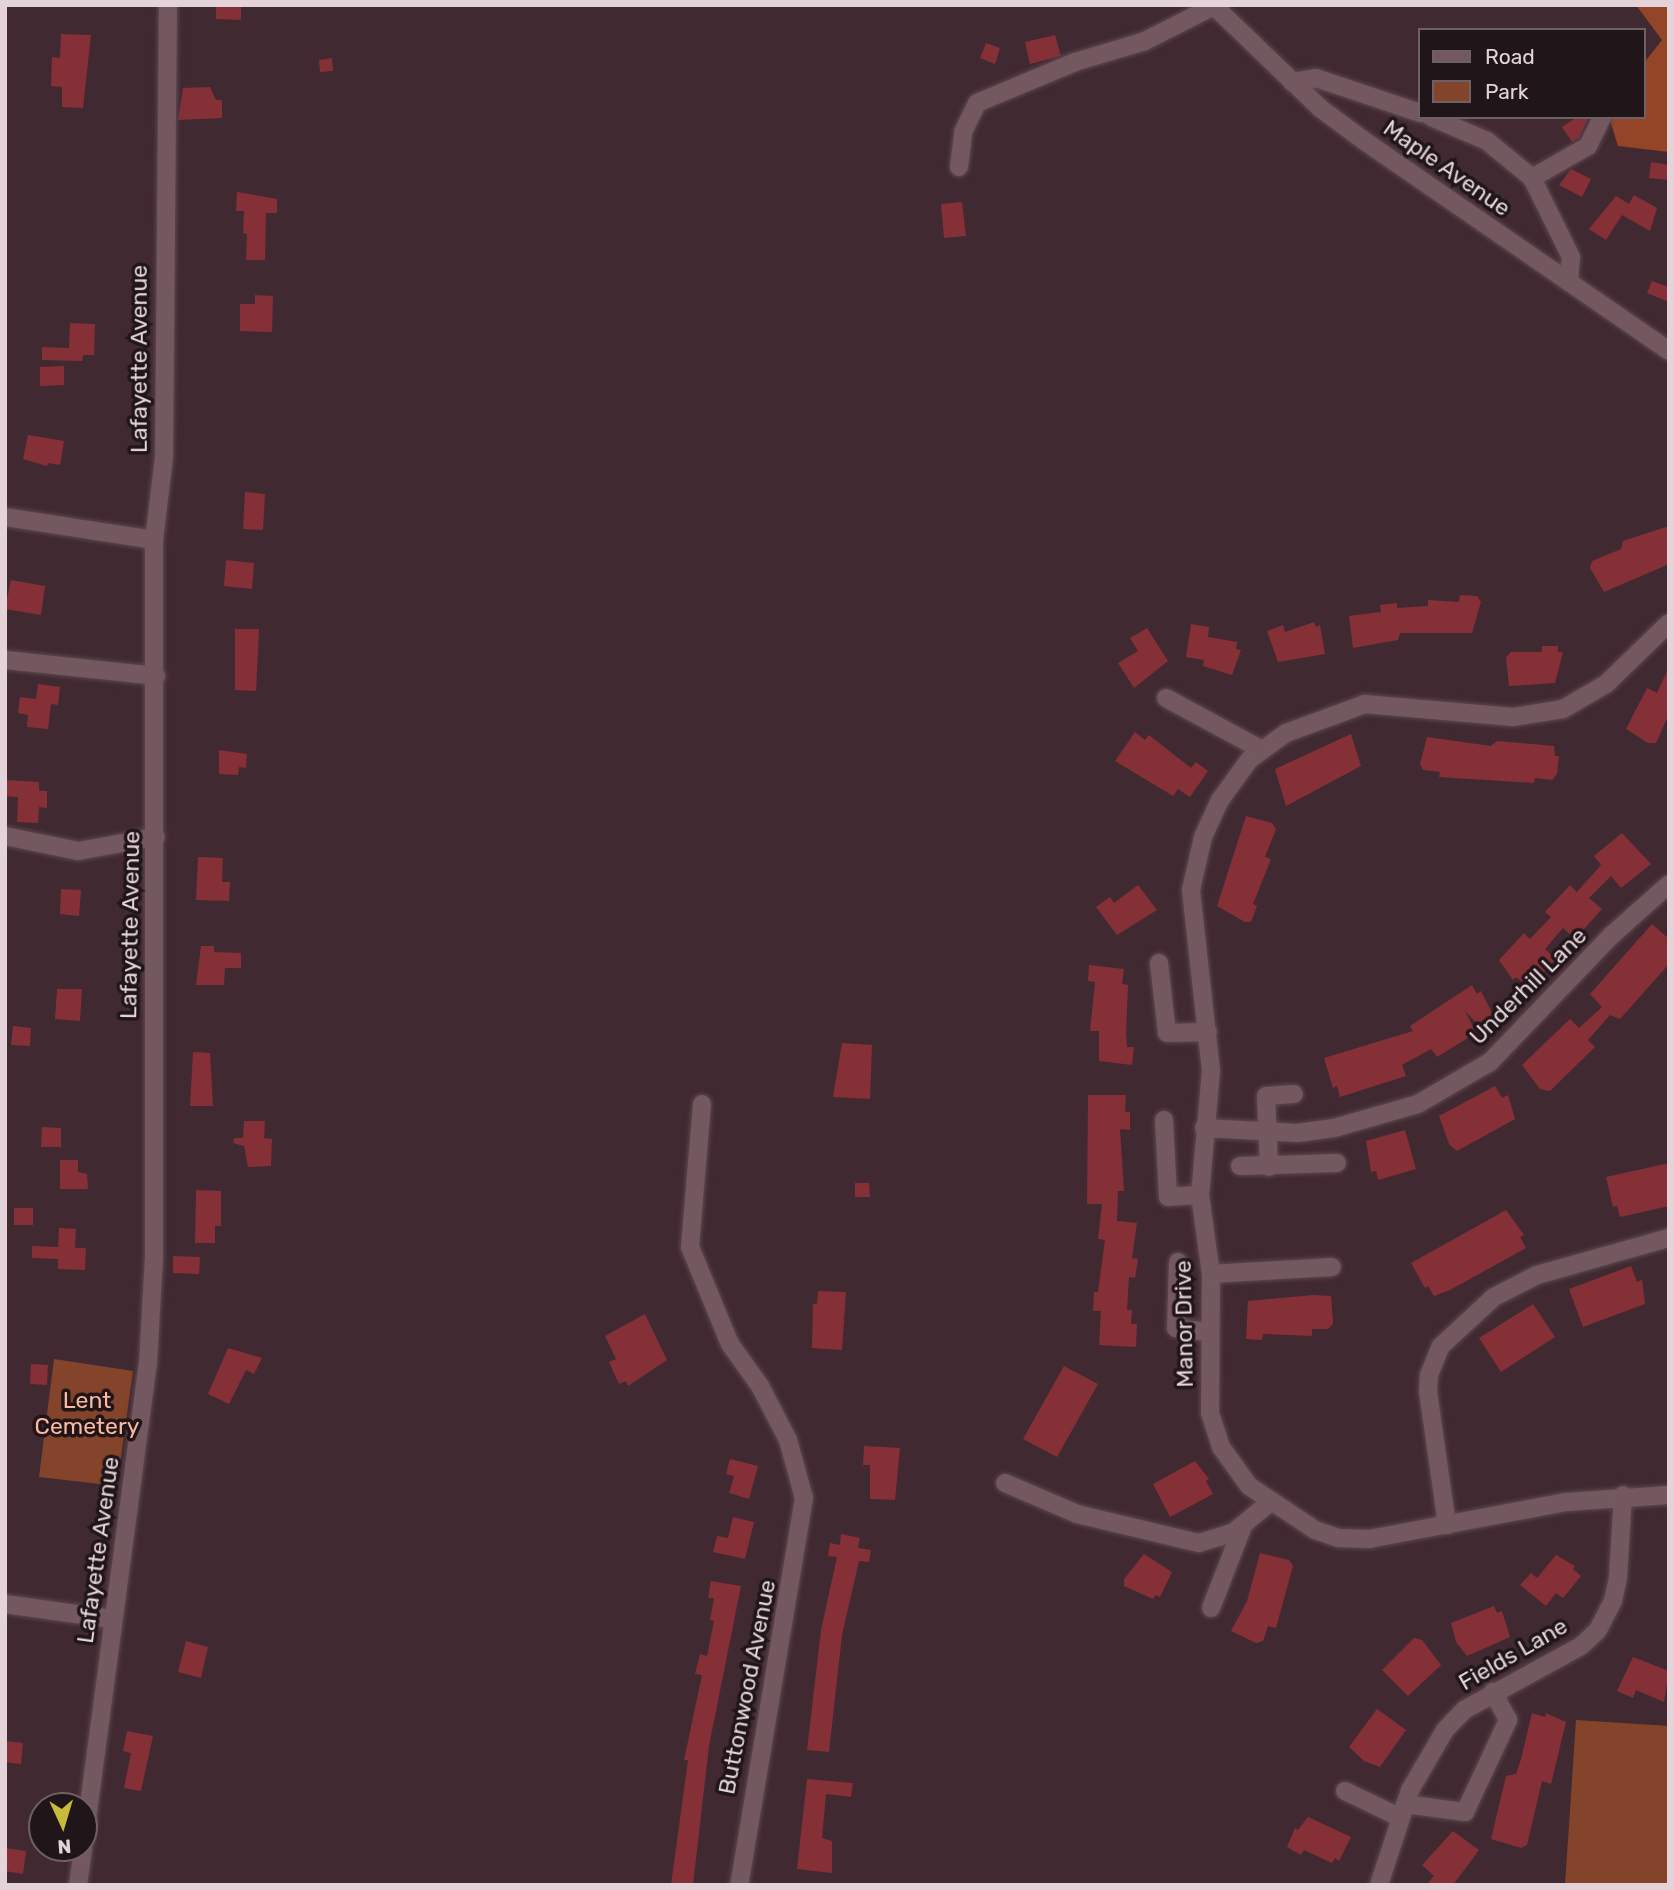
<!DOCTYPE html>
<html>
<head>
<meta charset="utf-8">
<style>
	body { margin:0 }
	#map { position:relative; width:1674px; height:1890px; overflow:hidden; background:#412931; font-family:Rubik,sans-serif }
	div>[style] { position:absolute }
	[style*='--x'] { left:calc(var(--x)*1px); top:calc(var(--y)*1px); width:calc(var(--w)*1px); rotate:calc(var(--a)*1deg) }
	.green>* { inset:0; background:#84432b }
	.forest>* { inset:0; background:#954527 }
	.building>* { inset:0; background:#853036 }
	.roads { filter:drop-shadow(0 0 2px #5c484f) drop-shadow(0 0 2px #5c484f) }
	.minor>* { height:18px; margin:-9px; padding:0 9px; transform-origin:9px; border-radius:9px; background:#735860 }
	span { translate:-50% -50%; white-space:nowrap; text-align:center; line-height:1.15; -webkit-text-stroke:7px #201519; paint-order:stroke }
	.street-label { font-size:23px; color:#e4d4d9 }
	.park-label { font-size:23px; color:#fdb89f }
	.frame { position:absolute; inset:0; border:7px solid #e4d4d9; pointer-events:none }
	.legend { position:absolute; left:1418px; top:28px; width:228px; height:91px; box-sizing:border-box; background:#201519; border:2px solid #6e6166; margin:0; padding:9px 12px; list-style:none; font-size:21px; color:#e4d4d9 }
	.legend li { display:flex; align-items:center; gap:14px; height:35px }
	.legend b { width:35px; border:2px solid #6e6166 }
	.north { position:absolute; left:28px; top:1792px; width:70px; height:70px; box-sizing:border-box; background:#201519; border:2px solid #6e6166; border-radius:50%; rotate:176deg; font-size:19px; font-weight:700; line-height:28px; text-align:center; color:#e4d4d9 }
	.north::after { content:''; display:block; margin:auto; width:24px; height:32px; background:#c8bb3b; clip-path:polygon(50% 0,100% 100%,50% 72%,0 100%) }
</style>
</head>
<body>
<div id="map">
	<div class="green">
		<div style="clip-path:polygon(54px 1359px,133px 1371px,117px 1486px,39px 1477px)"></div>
		<div style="clip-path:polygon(1576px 1720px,1669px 1726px,1669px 1885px,1565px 1885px)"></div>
	</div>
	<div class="forest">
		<div style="clip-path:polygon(1636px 5px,1669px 5px,1669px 152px,1618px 146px,1609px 117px,1644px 117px,1644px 63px,1662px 40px)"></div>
	</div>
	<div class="building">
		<div style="clip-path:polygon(216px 5px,241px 5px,241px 20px,216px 19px)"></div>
		<div style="clip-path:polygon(61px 34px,91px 35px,83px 108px,62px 107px,62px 87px,51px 86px,52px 57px,60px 58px)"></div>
		<div style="clip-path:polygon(1055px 35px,1061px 56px,1030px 64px,1025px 42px)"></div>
		<div style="clip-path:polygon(986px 43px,1000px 48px,995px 64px,980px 58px)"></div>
		<div style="clip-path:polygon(332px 58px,333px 71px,320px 72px,319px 60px)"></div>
		<div style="clip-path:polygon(210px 87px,216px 100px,222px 100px,222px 118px,178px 120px,183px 88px)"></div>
		<div style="clip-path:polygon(1577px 117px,1589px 117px,1579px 138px,1572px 142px,1562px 127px)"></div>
		<div style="clip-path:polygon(1651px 162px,1669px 165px,1669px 180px,1649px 178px)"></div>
		<div style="clip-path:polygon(1571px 169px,1591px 179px,1582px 197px,1559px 185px)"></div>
		<div style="clip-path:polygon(237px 192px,277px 199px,277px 213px,266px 213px,265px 260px,246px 260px,247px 234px,243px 233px,244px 211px,236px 211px)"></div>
		<div style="clip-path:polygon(1634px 195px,1657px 208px,1650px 231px,1622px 215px,1606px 240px,1589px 229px,1616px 196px,1629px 204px)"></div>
		<div style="clip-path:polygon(962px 202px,966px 236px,944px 238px,941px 204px)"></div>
		<div style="clip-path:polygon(1652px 281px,1669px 287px,1669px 302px,1647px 293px)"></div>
		<div style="clip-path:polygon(255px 295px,273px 296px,272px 332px,240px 331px,240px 304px,255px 304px)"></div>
		<div style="clip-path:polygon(70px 323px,95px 324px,94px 355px,83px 355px,82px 361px,42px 360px,42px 347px,69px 348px)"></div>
		<div style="clip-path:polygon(64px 366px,64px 385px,40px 386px,40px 367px)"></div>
		<div style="clip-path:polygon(28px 435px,64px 441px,60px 465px,48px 463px,47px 466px,23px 459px)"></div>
		<div style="clip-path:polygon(245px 492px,265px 494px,263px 530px,243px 529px)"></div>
		<div style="clip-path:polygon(1669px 526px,1669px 564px,1604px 592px,1590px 568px,1592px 561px,1621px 549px,1623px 541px)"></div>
		<div style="clip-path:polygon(226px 560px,254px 563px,252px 589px,224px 586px)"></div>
		<div style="clip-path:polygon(11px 580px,45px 586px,41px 615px,5px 609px)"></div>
		<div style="clip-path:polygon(1460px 595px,1477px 596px,1481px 602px,1472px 633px,1400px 633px,1398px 640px,1353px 648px,1349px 616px,1381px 612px,1380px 605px,1397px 603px,1397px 608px,1428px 606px,1428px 600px,1459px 602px)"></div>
		<div style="clip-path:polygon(1314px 622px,1316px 627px,1320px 625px,1325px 654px,1278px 662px,1267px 631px,1283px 625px,1285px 632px)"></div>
		<div style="clip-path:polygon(1191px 624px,1209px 627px,1208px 637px,1237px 642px,1236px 649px,1241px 650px,1232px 675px,1203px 666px,1204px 660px,1186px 657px)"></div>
		<div style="clip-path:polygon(1147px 628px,1168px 661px,1134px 688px,1118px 663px,1138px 651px,1130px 638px)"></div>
		<div style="clip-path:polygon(235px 629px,259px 629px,256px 691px,235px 690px)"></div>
		<div style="clip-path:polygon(1542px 646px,1558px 646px,1558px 652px,1563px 652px,1555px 683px,1509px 686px,1506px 657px,1511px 652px,1542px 652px)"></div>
		<div style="clip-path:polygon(1669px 667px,1669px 714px,1656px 743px,1648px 743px,1626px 729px,1647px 688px,1657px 693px)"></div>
		<div style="clip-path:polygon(38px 684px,60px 687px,58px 705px,51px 704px,48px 729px,27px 727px,28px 715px,18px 713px,20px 697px,36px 699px)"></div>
		<div style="clip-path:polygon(1135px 732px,1145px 740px,1149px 735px,1191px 768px,1196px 762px,1208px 771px,1190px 797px,1178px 789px,1173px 796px,1115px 761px)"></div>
		<div style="clip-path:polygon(1351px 734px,1361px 766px,1286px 806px,1275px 769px)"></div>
		<div style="clip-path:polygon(1427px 737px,1491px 746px,1497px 741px,1554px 746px,1555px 756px,1559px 756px,1557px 774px,1552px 780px,1535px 778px,1534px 783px,1439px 777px,1440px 772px,1423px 770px,1420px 764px)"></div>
		<div style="clip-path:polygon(219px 750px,247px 754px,246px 768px,239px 767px,238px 775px,219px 774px)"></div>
		<div style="clip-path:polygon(5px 780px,39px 782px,39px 791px,47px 791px,47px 808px,39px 807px,38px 823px,17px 822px,18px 797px,5px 796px)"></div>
		<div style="clip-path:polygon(1246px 816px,1272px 823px,1276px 829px,1265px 857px,1271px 859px,1253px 904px,1257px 906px,1251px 922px,1245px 922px,1217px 906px)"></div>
		<div style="clip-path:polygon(1622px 833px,1651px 864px,1621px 888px,1611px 876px,1589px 898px,1602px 909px,1575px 939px,1563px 928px,1545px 949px,1556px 959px,1529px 988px,1516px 977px,1513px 980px,1499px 960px,1524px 933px,1530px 939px,1551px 917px,1545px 912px,1570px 885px,1577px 892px,1601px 865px,1594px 856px)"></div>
		<div style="clip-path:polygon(198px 857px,223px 858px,222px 882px,230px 882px,229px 901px,196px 900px)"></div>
		<div style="clip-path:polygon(1138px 885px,1157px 910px,1117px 935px,1096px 907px,1110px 897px,1114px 903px)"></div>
		<div style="clip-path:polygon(61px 889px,81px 890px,79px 916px,60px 914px)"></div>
		<div style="clip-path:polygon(1652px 924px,1669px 939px,1669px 964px,1620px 1019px,1610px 1015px,1588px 1040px,1595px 1047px,1550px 1091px,1540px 1089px,1522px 1065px,1570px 1019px,1579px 1028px,1602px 1007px,1590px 994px)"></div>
		<div style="clip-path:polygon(201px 946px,214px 946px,214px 952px,241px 953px,241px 968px,225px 968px,224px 985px,196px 985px)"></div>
		<div style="clip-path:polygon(1089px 965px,1124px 969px,1122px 984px,1128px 985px,1126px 1033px,1127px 1047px,1134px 1047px,1132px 1065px,1099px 1061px,1099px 1031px,1090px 1031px,1095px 982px,1088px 981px)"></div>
		<div style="clip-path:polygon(1472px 985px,1477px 994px,1481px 991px,1495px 1019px,1482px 1029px,1465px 1011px,1476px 1033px,1437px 1057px,1431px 1049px,1402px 1065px,1406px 1076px,1340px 1097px,1337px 1086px,1333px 1088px,1324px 1058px,1413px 1031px,1410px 1026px)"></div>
		<div style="clip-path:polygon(57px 989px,82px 989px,80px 1021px,55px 1019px)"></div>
		<div style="clip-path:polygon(13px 1026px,31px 1028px,30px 1046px,11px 1045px)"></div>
		<div style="clip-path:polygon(842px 1043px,872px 1045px,870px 1099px,833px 1097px)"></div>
		<div style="clip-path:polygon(193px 1052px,210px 1053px,213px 1106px,190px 1106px)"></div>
		<div style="clip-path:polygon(1495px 1086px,1502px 1098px,1508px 1095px,1515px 1119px,1457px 1151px,1449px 1144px,1439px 1116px)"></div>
		<div style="clip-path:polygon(1088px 1095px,1126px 1095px,1125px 1112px,1130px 1112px,1130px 1130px,1120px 1129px,1124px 1191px,1118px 1191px,1117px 1221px,1137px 1223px,1132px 1258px,1138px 1259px,1135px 1278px,1129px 1277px,1127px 1310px,1132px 1310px,1131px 1324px,1137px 1324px,1136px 1347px,1099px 1345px,1101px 1311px,1093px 1311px,1094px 1292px,1098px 1292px,1105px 1240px,1098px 1239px,1102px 1204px,1087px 1204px)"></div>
		<div style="clip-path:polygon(244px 1121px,265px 1121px,264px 1138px,272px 1139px,271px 1166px,248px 1167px,244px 1146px,233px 1143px,234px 1138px,243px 1138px)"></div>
		<div style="clip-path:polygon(42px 1127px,61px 1128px,61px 1147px,41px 1147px)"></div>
		<div style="clip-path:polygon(1405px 1130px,1416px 1169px,1378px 1180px,1376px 1171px,1371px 1172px,1366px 1141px)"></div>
		<div style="clip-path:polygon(60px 1160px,78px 1160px,78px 1172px,87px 1174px,88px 1189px,60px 1189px)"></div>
		<div style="clip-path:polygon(1669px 1163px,1669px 1206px,1620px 1217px,1617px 1206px,1613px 1207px,1606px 1177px)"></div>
		<div style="clip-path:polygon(855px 1183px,869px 1183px,870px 1197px,855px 1197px)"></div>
		<div style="clip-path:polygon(196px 1190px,221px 1191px,221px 1226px,215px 1226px,215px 1243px,195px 1243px)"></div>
		<div style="clip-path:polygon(14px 1208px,33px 1208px,33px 1225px,14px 1225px)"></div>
		<div style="clip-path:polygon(1506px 1210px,1524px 1235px,1520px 1237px,1526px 1248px,1450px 1290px,1434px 1296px,1428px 1286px,1425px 1288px,1411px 1263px)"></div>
		<div style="clip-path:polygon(59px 1228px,76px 1229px,75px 1248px,86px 1248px,85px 1270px,58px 1269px,58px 1259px,32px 1258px,32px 1246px,58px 1247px)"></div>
		<div style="clip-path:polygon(173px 1256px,200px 1257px,199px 1274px,173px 1273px)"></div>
		<div style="clip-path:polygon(1631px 1266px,1637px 1282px,1642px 1280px,1645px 1304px,1583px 1327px,1569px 1289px)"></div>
		<div style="clip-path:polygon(818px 1291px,846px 1292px,842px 1350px,812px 1348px,813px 1304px,817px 1304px)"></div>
		<div style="clip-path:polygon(1313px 1295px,1331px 1296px,1333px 1324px,1328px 1329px,1312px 1329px,1312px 1336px,1263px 1334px,1262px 1340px,1246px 1339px,1248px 1301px)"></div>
		<div style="clip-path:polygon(1533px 1304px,1555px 1337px,1501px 1372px,1479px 1338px)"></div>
		<div style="clip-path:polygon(645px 1314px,667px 1360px,628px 1386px,626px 1381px,619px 1384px,609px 1362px,616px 1359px,605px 1336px)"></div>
		<div style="clip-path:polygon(228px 1348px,262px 1358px,254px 1374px,246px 1370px,229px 1404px,208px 1394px)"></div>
		<div style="clip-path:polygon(31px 1364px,48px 1365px,47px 1385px,30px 1384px)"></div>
		<div style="clip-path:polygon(1064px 1366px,1098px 1384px,1057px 1457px,1023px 1439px)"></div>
		<div style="clip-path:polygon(864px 1446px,900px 1448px,895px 1500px,870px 1499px,870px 1465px,863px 1465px)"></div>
		<div style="clip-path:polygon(730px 1459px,758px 1466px,749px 1499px,729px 1493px,734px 1476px,726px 1474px)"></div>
		<div style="clip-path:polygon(1195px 1461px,1209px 1479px,1206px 1481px,1213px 1494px,1170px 1517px,1153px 1484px)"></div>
		<div style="clip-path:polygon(733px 1517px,754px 1522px,745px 1559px,713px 1552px,717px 1536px,728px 1538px)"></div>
		<div style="clip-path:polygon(841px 1534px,860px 1538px,858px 1548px,871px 1550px,869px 1562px,859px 1561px,842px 1635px,829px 1752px,807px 1750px,821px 1630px,837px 1557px,828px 1556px,830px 1543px,840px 1545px)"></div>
		<div style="clip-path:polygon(1260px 1553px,1289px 1560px,1293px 1566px,1276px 1628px,1268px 1626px,1263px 1641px,1256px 1643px,1231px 1631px,1247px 1601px)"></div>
		<div style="clip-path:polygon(1144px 1554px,1172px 1572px,1160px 1597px,1156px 1595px,1153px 1599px,1124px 1586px,1124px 1579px)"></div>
		<div style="clip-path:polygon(1556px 1555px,1575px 1566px,1573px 1569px,1581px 1576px,1563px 1598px,1556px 1593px,1546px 1606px,1520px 1585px,1531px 1573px,1537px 1578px)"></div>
		<div style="clip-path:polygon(711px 1581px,741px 1586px,709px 1746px,693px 1885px,671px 1885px,688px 1760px,684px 1760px,702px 1675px,695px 1674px,700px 1654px,707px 1656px,714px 1621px,710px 1620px,714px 1598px,708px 1598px)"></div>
		<div style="clip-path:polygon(1494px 1606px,1497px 1613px,1502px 1611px,1510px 1637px,1467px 1656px,1456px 1642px,1451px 1623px)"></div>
		<div style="clip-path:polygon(1414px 1638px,1422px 1640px,1441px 1665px,1408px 1696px,1382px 1670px)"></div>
		<div style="clip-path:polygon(186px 1641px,208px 1647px,201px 1678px,178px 1672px)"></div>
		<div style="clip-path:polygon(1633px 1657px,1669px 1671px,1664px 1702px,1636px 1690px,1633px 1698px,1617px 1691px)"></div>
		<div style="clip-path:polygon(1377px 1709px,1406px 1730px,1380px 1767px,1364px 1761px,1349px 1747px)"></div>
		<div style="clip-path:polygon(1532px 1713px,1545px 1717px,1546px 1713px,1566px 1722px,1551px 1784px,1542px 1781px,1527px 1845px,1521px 1848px,1491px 1839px,1506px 1776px,1516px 1774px,1521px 1759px)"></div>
		<div style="clip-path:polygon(127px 1731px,153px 1736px,141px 1791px,124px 1788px,131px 1753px,123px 1751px)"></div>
		<div style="clip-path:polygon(5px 1741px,23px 1743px,21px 1764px,5px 1762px)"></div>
		<div style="clip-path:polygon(807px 1779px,853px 1783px,851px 1797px,826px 1794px,822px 1838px,832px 1841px,832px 1873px,797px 1869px)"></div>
		<div style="clip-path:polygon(1308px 1817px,1351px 1837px,1339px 1861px,1335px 1858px,1332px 1863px,1304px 1850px,1301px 1855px,1287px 1847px,1295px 1828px,1298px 1830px)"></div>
		<div style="clip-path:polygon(1453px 1831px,1479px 1850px,1453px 1885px,1426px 1885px,1434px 1876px,1422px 1865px)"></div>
		<div style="clip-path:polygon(5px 1848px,26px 1851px,23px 1874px,5px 1871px)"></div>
	</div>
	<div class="roads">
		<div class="minor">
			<div style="--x:1213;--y:5;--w:149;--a:43.9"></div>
			<div style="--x:1320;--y:108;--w:57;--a:36.5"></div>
			<div style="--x:1366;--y:142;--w:368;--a:34.6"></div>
			<div style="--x:1292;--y:82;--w:24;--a:-9"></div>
			<div style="--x:1316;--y:78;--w:110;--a:18.6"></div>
			<div style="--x:1431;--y:117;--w:61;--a:23.2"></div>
			<div style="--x:1487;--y:141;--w:58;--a:39.4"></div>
			<div style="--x:1532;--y:178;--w:88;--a:63.7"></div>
			<div style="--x:1571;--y:257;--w:25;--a:95"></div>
			<div style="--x:959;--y:167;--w:35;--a:-83"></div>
			<div style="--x:963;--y:132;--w:32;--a:-64"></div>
			<div style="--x:977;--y:103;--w:106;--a:-22.7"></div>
			<div style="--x:1075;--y:62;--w:73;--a:-16.7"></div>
			<div style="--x:1145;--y:41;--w:77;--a:-26.9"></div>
			<div style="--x:1532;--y:178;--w:64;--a:-29.7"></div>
			<div style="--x:1588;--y:146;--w:32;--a:-64"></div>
			<div style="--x:5;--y:517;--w:151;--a:8.8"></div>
			<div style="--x:1669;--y:623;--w:88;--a:135.9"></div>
			<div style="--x:1606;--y:684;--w:50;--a:149.8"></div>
			<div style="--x:1563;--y:709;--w:51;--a:170.9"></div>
			<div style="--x:1513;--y:717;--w:149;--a:-175"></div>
			<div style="--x:1365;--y:704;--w:84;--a:159.8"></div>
			<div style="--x:1286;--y:733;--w:46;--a:143.9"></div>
			<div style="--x:1249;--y:760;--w:49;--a:125.9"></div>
			<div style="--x:1220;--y:800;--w:41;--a:114.7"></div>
			<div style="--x:1203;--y:837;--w:54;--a:102.8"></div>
			<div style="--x:1191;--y:890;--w:181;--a:83.7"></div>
			<div style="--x:1211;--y:1070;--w:125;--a:95"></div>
			<div style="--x:1200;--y:1195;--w:80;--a:82.1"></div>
			<div style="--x:1211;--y:1274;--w:139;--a:90.4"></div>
			<div style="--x:1210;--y:1413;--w:36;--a:72"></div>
			<div style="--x:1221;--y:1447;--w:48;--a:54.3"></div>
			<div style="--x:1249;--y:1486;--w:79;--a:33.7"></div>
			<div style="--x:1315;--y:1530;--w:24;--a:19"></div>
			<div style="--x:1338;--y:1538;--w:31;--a:2"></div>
			<div style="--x:1369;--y:1539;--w:200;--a:-10.6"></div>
			<div style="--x:1566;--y:1502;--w:103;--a:-3.9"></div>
			<div style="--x:5;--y:660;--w:152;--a:6"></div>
			<div style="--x:1166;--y:698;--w:109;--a:28.4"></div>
			<div style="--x:5;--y:836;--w:75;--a:11.6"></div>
			<div style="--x:78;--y:851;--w:79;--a:-10.2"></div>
			<div style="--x:1159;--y:963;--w:70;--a:83.5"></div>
			<div style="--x:1167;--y:1033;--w:41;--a:-1.4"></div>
			<div style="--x:702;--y:1104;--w:144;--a:94.8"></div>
			<div style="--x:690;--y:1247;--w:105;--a:67.6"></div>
			<div style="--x:730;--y:1344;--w:52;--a:54.5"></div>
			<div style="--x:760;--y:1386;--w:61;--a:62.6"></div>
			<div style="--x:788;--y:1440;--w:60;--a:74.6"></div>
			<div style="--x:804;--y:1498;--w:392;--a:99.5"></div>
			<div style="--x:1164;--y:1120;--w:77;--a:87"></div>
			<div style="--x:1168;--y:1197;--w:32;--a:-4"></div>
			<div style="--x:1204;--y:1128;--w:94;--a:3"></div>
			<div style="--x:1298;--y:1133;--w:36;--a:-8"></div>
			<div style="--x:1334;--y:1128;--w:87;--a:-15.9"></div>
			<div style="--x:1418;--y:1104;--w:83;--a:-30.3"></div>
			<div style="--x:1490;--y:1062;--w:176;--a:-46.2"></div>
			<div style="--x:1612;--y:935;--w:76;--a:-41.8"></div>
			<div style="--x:1240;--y:1166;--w:97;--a:-1.8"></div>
			<div style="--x:1269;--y:1167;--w:71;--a:-92.4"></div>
			<div style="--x:1266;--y:1096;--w:28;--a:-4"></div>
			<div style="--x:1178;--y:1262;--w:66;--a:91.7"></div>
			<div style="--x:1176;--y:1328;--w:32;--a:7"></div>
			<div style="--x:1211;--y:1274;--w:121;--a:-3.3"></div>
			<div style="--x:1005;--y:1483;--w:78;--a:23.3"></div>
			<div style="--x:1077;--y:1514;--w:125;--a:13.4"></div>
			<div style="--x:1199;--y:1543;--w:37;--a:-17"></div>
			<div style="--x:1234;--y:1532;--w:45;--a:-39.6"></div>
			<div style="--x:1447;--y:1525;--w:134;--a:-98.1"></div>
			<div style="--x:1428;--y:1392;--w:17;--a:-87"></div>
			<div style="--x:1429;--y:1375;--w:31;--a:-68"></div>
			<div style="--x:1441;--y:1346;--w:72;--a:-42.8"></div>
			<div style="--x:1494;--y:1297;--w:48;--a:-27.1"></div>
			<div style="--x:1537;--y:1275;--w:137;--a:-15.7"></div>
			<div style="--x:5;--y:1604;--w:108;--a:8"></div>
			<div style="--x:1211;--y:1608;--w:88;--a:-68.7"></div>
			<div style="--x:1345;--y:1791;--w:62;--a:25.7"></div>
			<div style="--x:1405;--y:1804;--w:61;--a:7.6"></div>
			<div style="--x:1465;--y:1812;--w:102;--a:-64.9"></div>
			<div style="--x:1508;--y:1720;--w:32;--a:-118"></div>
			<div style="--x:84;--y:1842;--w:482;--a:-82.4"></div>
			<div style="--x:148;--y:1364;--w:106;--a:-86.8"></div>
			<div style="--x:154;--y:1258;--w:718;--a:-90"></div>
			<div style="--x:154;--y:540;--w:84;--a:-83.1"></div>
			<div style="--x:164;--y:457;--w:452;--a:-89.5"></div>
			<div style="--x:78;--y:1885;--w:37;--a:-82"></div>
			<div style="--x:1379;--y:1885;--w:100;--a:-71.9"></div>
			<div style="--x:1410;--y:1790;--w:69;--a:-59.7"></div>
			<div style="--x:1445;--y:1730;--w:28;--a:-46"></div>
			<div style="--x:1464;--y:1710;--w:133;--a:-28.7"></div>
			<div style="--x:1581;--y:1646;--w:23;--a:-43"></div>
			<div style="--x:1598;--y:1630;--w:33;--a:-63"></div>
			<div style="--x:1613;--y:1601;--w:25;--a:-78"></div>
			<div style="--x:1618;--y:1577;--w:82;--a:-86.5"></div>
		</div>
	</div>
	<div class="street-label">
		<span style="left:1447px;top:168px;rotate:35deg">Maple Avenue</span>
		<span style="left:139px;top:359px;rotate:-90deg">Lafayette Avenue</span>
		<span style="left:130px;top:925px;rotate:-89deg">Lafayette Avenue</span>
		<span style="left:1528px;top:986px;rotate:-45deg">Underhill Lane</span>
		<span style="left:1184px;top:1324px;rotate:-91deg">Manor Drive</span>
		<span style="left:98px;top:1550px;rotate:-82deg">Lafayette Avenue</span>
		<span style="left:1513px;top:1654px;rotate:-30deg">Fields Lane</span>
		<span style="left:747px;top:1687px;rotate:-79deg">Buttonwood Avenue</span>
	</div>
	<div class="park-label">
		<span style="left:87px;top:1413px">Lent<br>Cemetery</span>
	</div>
	<div class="frame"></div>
	<ul class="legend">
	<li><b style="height:9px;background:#735860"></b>Road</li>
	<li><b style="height:19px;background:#84432b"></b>Park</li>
	</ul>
	<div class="north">N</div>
</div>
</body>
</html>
